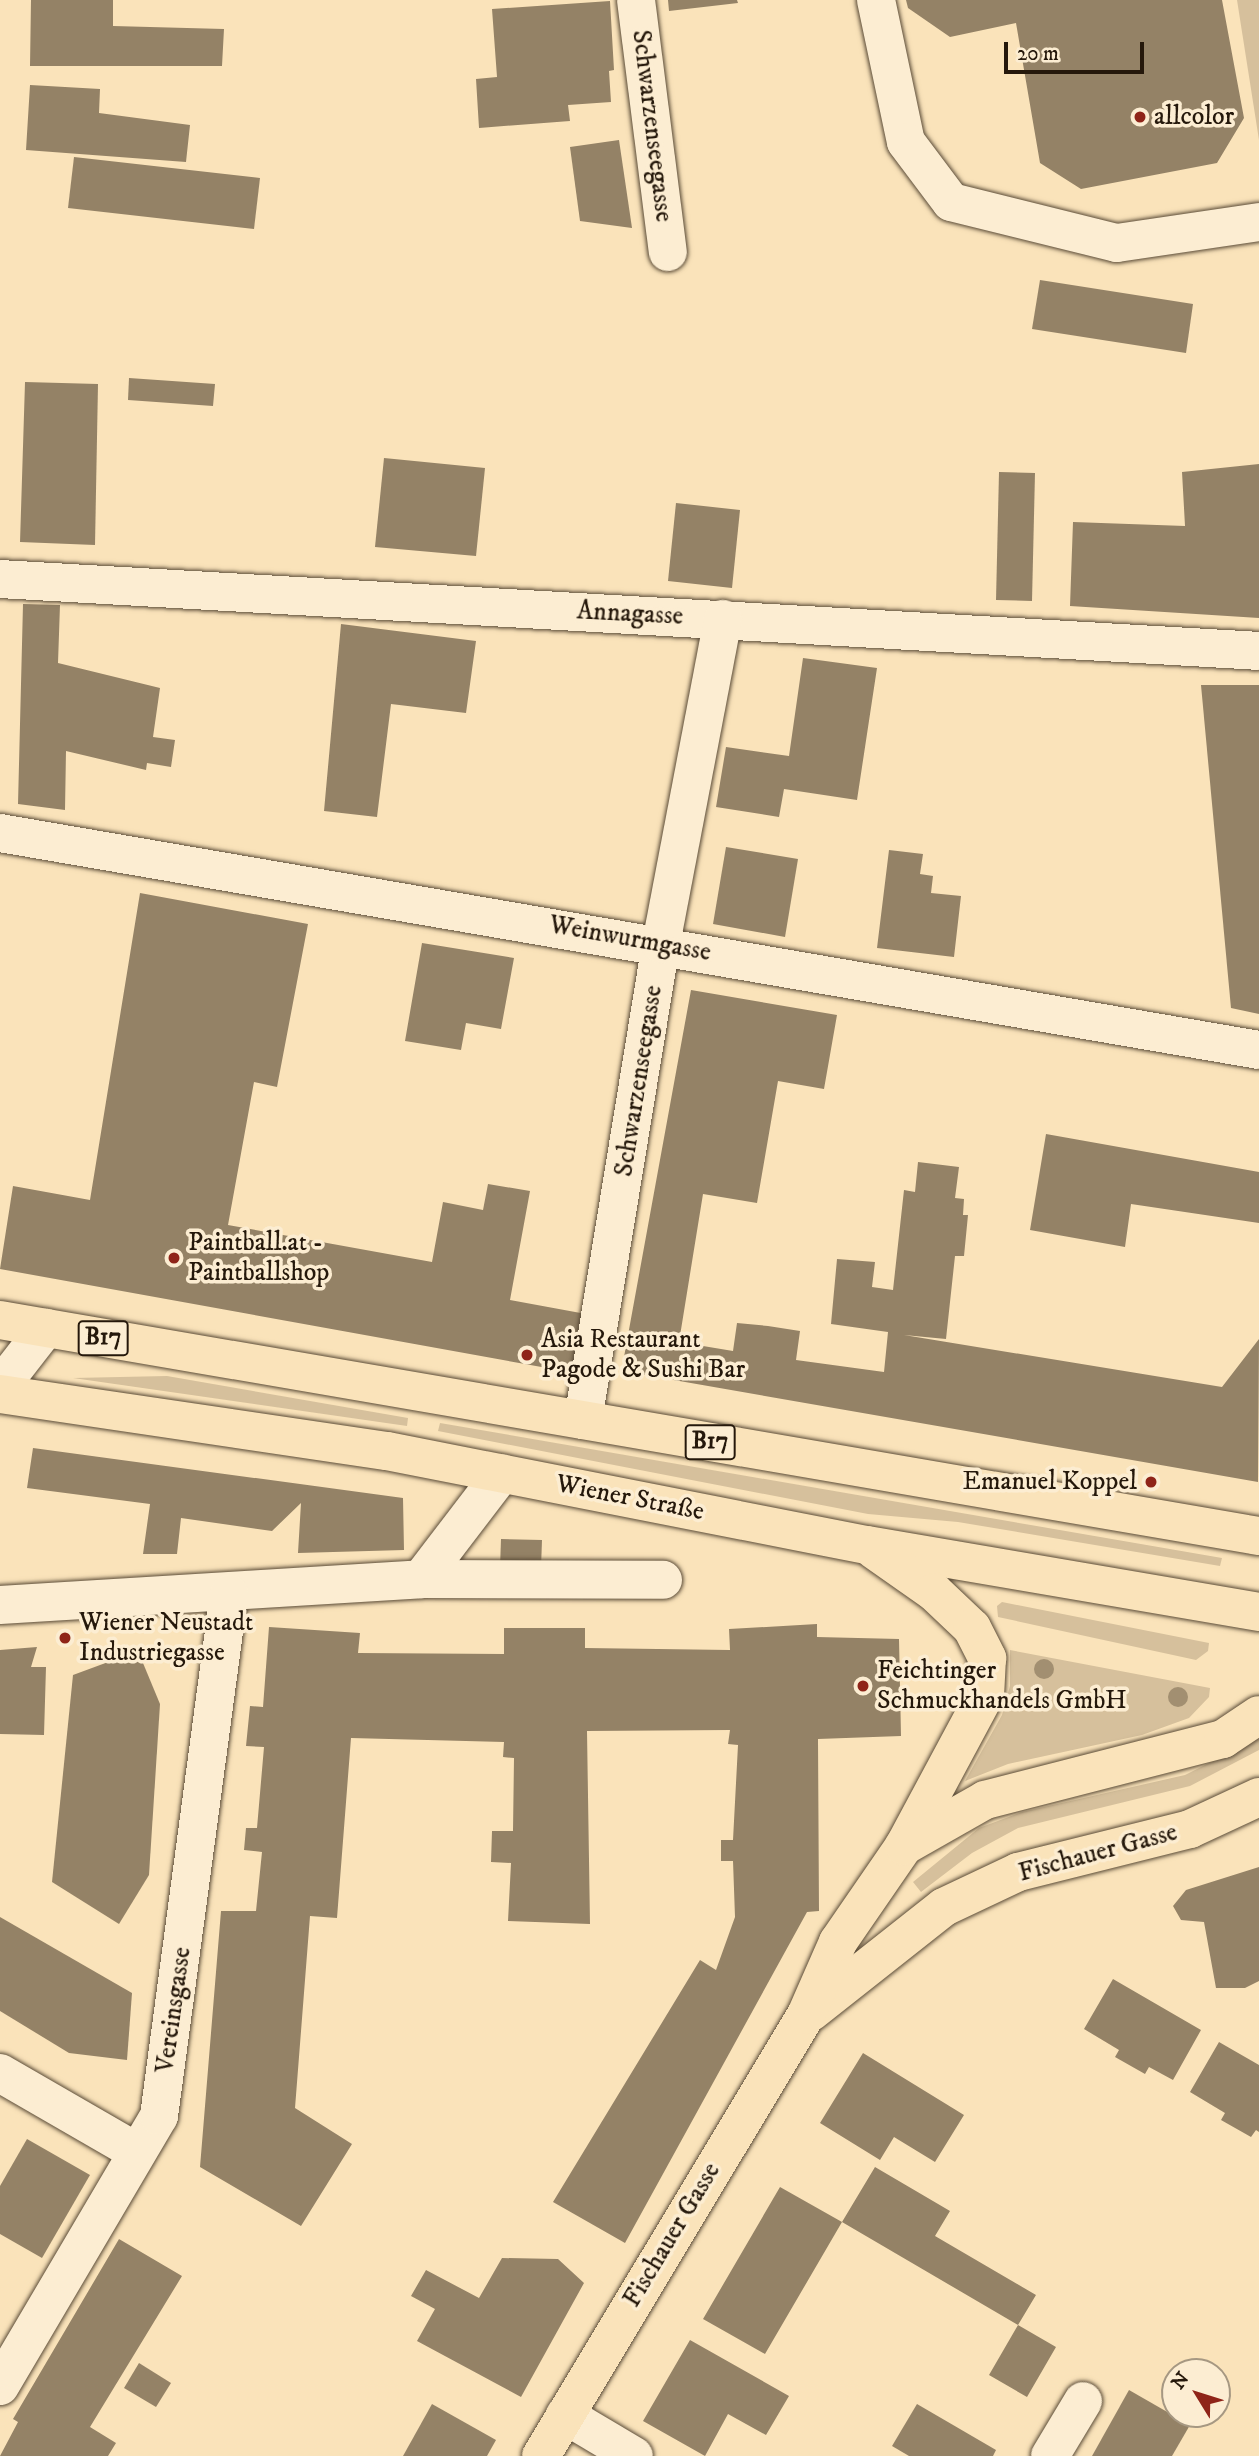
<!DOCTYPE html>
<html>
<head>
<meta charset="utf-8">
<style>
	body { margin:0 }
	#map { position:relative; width:1259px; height:2456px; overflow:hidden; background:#fae3ba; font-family:"IM FELL DW Pica",serif }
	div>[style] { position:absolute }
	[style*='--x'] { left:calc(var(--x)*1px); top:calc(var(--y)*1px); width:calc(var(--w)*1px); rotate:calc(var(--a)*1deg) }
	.green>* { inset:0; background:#d6c09c }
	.building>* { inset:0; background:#948266 }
	.roads { filter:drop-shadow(0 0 2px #5a4b37) drop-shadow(0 0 2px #5a4b37) }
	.minor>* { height:38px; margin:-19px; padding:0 19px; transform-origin:19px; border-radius:19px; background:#fcedd2 }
	.major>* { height:38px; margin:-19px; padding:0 19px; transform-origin:19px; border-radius:19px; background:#fae3ba }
	.trees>* { width:20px; height:20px; margin:-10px; border-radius:50%; background:#a28f71 }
	.dots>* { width:19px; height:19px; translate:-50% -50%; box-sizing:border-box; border:4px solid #fcedd2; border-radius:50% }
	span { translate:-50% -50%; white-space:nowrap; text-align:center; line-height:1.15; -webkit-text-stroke:7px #fcedd2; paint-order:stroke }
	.shield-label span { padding:2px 5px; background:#fcedd2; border:2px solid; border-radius:5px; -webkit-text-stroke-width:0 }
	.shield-label { font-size:24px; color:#25180b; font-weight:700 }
	.poi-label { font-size:26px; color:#25180b }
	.left { translate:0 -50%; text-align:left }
	.right { translate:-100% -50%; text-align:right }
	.street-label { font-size:26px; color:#25180b }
	.north { position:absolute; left:1161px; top:2358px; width:70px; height:70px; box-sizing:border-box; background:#fcedd2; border:2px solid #a69882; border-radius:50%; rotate:308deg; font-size:19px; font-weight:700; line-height:28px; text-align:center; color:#25180b }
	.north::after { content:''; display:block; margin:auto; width:24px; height:32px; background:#8f2418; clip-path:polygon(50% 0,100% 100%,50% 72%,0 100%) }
	.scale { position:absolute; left:1004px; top:42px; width:140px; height:32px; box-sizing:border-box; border:4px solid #25180b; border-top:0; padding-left:9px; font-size:21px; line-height:24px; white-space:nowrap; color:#25180b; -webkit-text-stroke:5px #fcedd2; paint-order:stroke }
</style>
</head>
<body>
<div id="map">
	<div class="green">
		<div style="clip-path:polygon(1237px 0,1259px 0,1259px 140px)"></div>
		<div style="clip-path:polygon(167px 1376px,408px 1418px,407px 1426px,73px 1378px)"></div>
		<div style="clip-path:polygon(440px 1423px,1222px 1558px,1220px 1566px,958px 1522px,868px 1514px,438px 1431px)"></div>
		<div style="clip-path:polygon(1002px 1602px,1209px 1643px,1208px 1651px,1196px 1660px,998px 1617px,997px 1606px)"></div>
		<div style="clip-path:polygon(1010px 1650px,1210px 1688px,1209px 1697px,1189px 1718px,1142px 1735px,1008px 1764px,965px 1781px,1002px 1715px,1010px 1686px)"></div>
		<div style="clip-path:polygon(1259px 1738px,1259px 1750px,1190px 1786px,1018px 1828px,972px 1853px,921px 1892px,913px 1882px,979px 1828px,1022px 1812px,1185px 1775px)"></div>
	</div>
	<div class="building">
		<div style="clip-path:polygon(31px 0,113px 0,113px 26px,224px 29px,222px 66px,30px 66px)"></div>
		<div style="clip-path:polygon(668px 0,737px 0,738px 3px,669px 11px)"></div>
		<div style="clip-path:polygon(906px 0,1222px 0,1244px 118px,1217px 163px,1081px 189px,1040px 163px,1016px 23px,950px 37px,908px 8px)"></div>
		<div style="clip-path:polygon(610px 1px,614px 70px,609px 71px,611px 102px,568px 105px,570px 121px,479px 128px,476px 79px,497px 77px,492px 9px)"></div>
		<div style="clip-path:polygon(30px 85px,100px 89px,99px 113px,190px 125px,186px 162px,26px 150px)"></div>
		<div style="clip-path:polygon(619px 140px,632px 228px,580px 221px,570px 147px)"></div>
		<div style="clip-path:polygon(74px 157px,260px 178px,254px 229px,68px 208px)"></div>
		<div style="clip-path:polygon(1040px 280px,1193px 304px,1186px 353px,1032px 329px)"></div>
		<div style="clip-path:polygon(129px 378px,215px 384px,213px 406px,128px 400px)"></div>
		<div style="clip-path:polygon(25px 382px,98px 384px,95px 545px,20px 542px)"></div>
		<div style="clip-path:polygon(384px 458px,485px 468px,476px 556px,375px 547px)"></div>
		<div style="clip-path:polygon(1259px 464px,1259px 618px,1070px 606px,1073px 522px,1185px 526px,1182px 472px)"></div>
		<div style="clip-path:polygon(999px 472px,1035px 473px,1032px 601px,996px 600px)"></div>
		<div style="clip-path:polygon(676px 503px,740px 510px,732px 588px,668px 581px)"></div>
		<div style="clip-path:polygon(23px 604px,60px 605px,58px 663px,160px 688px,153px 737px,175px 740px,171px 767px,147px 763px,146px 770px,66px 751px,65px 810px,18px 804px)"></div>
		<div style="clip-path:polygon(341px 624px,476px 641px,466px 713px,391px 704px,377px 817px,324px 811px)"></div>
		<div style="clip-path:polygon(803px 658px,877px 668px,857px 800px,784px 789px,779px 817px,716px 807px,726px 747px,789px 756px)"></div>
		<div style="clip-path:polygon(1201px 685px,1259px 685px,1259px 1014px,1231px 1008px)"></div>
		<div style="clip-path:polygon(726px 847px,798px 859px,785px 937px,713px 924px)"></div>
		<div style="clip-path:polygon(889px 850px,923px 854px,920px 874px,933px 876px,931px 893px,961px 896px,954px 957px,877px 948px)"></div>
		<div style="clip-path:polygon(140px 893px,308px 924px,277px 1087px,254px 1082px,228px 1225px,432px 1262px,443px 1202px,483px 1210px,488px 1184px,530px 1191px,510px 1300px,586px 1314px,575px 1373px,0 1269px,13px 1186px,90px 1200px)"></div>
		<div style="clip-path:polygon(422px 943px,514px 958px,501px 1029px,466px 1023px,461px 1050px,405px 1041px)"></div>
		<div style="clip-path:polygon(691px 990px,837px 1015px,824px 1089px,778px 1081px,757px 1203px,703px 1194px,679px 1342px,733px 1351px,737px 1323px,768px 1326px,800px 1331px,796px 1360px,884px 1372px,888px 1332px,831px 1324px,837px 1259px,875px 1262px,872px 1287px,893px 1290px,904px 1190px,915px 1192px,918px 1162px,959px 1167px,955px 1198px,964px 1199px,963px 1215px,968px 1215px,964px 1256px,955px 1256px,946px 1339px,904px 1335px,1222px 1387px,1259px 1339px,1258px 1482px,645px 1375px,624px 1357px)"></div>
		<div style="clip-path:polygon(1046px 1134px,1259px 1172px,1259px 1223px,1131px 1204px,1125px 1247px,1030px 1230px)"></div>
		<div style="clip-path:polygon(33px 1448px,403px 1498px,404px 1550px,298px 1553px,301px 1503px,272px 1531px,181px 1518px,177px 1554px,143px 1554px,150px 1504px,27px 1488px)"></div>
		<div style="clip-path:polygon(501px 1539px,542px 1540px,541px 1568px,500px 1568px)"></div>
		<div style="clip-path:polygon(817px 1624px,817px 1637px,899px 1639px,901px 1736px,818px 1739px,819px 1911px,807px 1912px,625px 2243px,553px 2202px,700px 1960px,716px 1970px,735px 1917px,733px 1861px,721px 1861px,721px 1840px,733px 1840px,738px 1745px,728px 1744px,730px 1730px,587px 1731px,590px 1924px,508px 1921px,511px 1863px,491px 1862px,492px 1831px,513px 1831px,514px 1758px,503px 1757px,504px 1742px,351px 1738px,337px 1918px,310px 1916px,295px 2108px,352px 2144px,301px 2226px,200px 2167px,221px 1911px,256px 1911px,262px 1852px,244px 1850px,246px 1828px,257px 1828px,264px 1747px,246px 1746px,250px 1706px,263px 1707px,269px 1627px,360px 1633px,358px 1653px,504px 1654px,504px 1628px,585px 1628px,585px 1648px,730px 1650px,729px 1629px)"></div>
		<div style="clip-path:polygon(37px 1647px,31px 1667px,46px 1667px,44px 1735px,0 1734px,0 1650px)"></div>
		<div style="clip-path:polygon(138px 1651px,160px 1704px,149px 1875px,119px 1924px,52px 1882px,73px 1675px)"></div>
		<div style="clip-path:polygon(1259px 1867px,1259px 1981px,1245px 1988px,1216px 1988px,1204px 1922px,1181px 1920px,1173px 1906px,1186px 1890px)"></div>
		<div style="clip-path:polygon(0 1917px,132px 1993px,127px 2060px,69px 2053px,0 2011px)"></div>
		<div style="clip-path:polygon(1113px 1979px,1201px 2030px,1173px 2080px,1149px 2067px,1145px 2074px,1115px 2057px,1119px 2050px,1084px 2029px)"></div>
		<div style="clip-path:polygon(1219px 2042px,1259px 2065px,1259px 2132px,1256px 2130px,1251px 2137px,1221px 2120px,1225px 2113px,1190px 2092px)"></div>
		<div style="clip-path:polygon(863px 2053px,964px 2115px,935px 2162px,894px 2137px,880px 2160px,820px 2123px)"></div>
		<div style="clip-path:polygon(27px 2139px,90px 2175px,42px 2258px,0 2234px,0 2186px)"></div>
		<div style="clip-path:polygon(875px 2167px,950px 2211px,935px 2236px,1036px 2295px,1018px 2325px,1056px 2347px,1027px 2397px,989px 2375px,1018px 2325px,842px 2222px,765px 2354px,703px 2319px,780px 2187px,842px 2222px)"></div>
		<div style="clip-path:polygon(119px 2239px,182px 2276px,90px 2427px,116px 2443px,108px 2456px,0 2456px,18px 2422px,13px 2419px)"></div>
		<div style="clip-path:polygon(502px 2258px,558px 2259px,584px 2283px,521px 2397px,417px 2341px,435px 2309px,411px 2296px,426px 2270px,479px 2298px)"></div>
		<div style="clip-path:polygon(690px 2340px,789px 2396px,766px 2435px,728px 2414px,705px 2456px,643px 2421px)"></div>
		<div style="clip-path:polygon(139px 2363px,171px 2383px,156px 2407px,124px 2388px)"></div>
		<div style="clip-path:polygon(1129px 2390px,1190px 2425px,1172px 2456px,1092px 2456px)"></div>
		<div style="clip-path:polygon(432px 2404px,496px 2440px,487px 2456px,403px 2456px)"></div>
		<div style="clip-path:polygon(917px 2404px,996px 2450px,993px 2456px,909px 2456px,892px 2446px)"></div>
	</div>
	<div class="roads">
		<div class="minor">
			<div style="--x:636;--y:0;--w:254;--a:82.8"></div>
			<div style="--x:876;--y:0;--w:145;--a:78.1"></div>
			<div style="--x:906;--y:142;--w:75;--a:53.1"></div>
			<div style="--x:951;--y:202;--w:171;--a:13.9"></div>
			<div style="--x:1117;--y:243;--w:144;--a:-8.4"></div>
			<div style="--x:0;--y:579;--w:1261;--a:3.27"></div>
			<div style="--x:0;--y:833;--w:1278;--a:9.78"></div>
			<div style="--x:0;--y:1387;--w:75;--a:-52.1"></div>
			<div style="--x:583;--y:1420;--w:482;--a:-80.7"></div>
			<div style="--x:661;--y:944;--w:331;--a:-79.2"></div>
			<div style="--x:421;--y:1579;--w:133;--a:-52.6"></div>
			<div style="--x:0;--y:1605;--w:422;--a:-3.5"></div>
			<div style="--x:421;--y:1579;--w:242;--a:0.2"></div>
			<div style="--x:0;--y:2073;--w:158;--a:30"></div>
			<div style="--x:0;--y:2386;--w:313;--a:-59.5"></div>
			<div style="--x:159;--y:2116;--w:527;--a:-82.36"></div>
			<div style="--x:565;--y:2415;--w:80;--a:30.7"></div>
			<div style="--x:1050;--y:2456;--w:64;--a:-59"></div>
		</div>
		<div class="major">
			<div style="--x:0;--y:1320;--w:1277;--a:9.74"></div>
			<div style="--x:0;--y:1394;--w:391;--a:8.4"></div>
			<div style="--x:387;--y:1451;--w:489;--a:11.1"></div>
			<div style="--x:867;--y:1545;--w:398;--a:9.7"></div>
			<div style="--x:874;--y:1550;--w:73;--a:35"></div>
			<div style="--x:934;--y:1592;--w:52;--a:43.5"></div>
			<div style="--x:972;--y:1628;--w:34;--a:63"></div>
			<div style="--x:987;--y:1658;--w:37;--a:93"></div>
			<div style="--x:985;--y:1695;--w:171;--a:118.2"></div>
			<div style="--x:811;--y:2012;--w:169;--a:-38.3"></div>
			<div style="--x:944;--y:1907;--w:82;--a:-25.3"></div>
			<div style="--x:1018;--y:1872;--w:177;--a:-14"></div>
			<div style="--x:1190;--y:1829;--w:76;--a:-24.9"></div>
			<div style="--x:541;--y:2456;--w:514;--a:-59"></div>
			<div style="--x:806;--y:2015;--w:80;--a:-66.3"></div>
			<div style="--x:838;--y:1942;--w:116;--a:-55.5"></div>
			<div style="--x:904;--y:1846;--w:93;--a:-29.6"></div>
			<div style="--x:985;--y:1800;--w:246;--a:-14.4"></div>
			<div style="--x:1223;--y:1739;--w:43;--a:-33.7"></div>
		</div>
	</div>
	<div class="trees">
		<div style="left:1044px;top:1669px"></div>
		<div style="left:1178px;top:1697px"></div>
	</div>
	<div class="dots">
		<div style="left:1140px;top:117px;background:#8f2418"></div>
		<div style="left:174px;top:1258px;background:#8f2418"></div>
		<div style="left:527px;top:1355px;background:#8f2418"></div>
		<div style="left:1151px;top:1482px;background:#8f2418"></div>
		<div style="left:65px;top:1638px;background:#8f2418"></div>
		<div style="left:863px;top:1686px;background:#8f2418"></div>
	</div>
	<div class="shield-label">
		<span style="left:103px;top:1338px">B17</span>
		<span style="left:710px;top:1442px">B17</span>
	</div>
	<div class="poi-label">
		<span class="left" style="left:1154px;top:117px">allcolor</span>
		<span class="left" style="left:188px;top:1258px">Paintball.at -<br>Paintballshop</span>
		<span class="left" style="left:541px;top:1355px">Asia Restaurant<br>Pagode &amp; Sushi Bar</span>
		<span class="right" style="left:1137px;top:1482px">Emanuel Koppel</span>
		<span class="left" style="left:79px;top:1638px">Wiener Neustadt<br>Industriegasse</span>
		<span class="left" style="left:877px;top:1686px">Feichtinger<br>Schmuckhandels GmbH</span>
	</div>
	<div class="street-label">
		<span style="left:652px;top:126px;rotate:83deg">Schwarzenseegasse</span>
		<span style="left:630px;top:614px;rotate:3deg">Annagasse</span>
		<span style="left:630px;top:939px;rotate:10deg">Weinwurmgasse</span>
		<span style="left:639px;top:1081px;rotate:-81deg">Schwarzenseegasse</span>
		<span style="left:630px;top:1498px;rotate:11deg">Wiener Straße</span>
		<span style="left:1098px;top:1853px;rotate:-15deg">Fischauer Gasse</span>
		<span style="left:174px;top:2010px;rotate:-82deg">Vereinsgasse</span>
		<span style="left:672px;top:2235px;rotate:-59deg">Fischauer Gasse</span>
	</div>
	<div class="north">N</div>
	<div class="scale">20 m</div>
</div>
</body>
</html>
